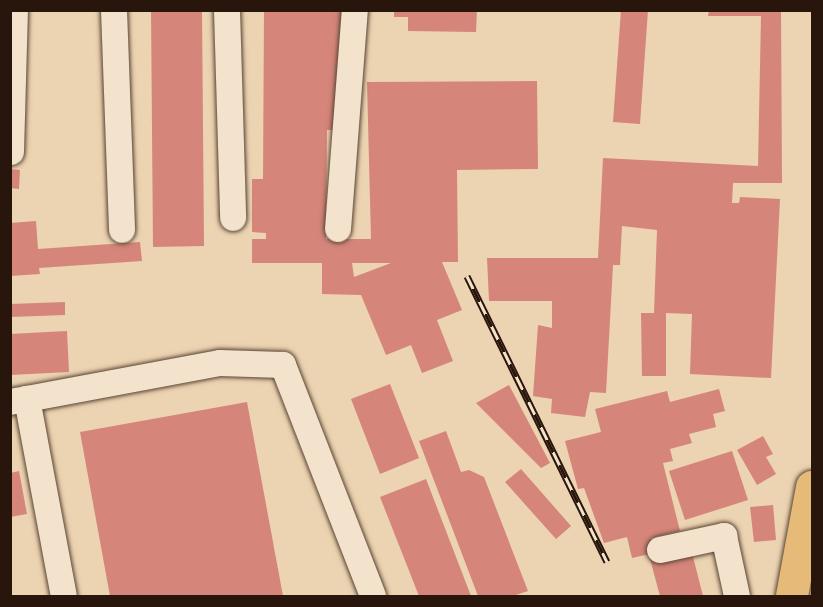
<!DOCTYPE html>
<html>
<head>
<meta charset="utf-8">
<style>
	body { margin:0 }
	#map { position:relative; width:823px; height:607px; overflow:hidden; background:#ecd3b1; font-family:"Old Standard TT",serif }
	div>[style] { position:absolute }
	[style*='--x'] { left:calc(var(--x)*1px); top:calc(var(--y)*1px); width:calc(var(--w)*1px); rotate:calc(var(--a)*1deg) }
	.building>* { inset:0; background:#d5857a }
	.roads { filter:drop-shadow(0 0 2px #594434) drop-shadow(0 0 2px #594434) }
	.minor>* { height:26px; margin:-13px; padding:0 13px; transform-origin:13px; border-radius:13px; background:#f3e2cc }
	.major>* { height:32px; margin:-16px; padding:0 16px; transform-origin:16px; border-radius:16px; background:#e6ba78 }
	.rail>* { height:7px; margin-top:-3.5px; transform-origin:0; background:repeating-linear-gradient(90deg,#f3e2cc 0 14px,#28150b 0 28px); box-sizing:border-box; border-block:2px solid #28150b }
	span { translate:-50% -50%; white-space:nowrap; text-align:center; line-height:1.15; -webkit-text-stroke:4.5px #f3e2cc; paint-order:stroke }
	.frame { position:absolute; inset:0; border:12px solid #28150b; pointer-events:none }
</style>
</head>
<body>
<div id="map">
	<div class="building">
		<div style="clip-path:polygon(151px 10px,202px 10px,204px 246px,153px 247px)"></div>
		<div style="clip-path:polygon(evenodd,264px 10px,345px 10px,344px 94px,336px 94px,335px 130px,327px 130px,326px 239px,371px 239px,367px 82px,537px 81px,538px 169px,457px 170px,458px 262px,442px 262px,462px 310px,437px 320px,453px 361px,422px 373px,411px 345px,386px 355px,361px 295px,322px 294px,322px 263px,252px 263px,252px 239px,266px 239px,266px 233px,252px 232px,252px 179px,263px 179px,264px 10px,352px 263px,391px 263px,354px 277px,352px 263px)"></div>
		<div style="clip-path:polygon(394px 10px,477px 10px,476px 32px,408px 31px,408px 17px,394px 17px)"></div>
		<div style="clip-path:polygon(621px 10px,648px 10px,640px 124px,613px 122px)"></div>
		<div style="clip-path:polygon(709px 10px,781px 10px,782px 183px,733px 183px,732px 203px,739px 203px,740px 197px,780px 199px,771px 378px,690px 374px,692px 314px,666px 313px,666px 376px,642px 376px,641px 313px,654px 313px,657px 230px,622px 226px,620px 265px,613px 265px,606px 393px,590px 392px,585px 417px,551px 413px,552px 399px,533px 396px,538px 325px,552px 328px,552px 301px,489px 301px,487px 258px,598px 258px,603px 158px,758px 166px,761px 16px,708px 16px)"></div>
		<div style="clip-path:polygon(10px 169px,20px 170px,19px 189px,10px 188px)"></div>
		<div style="clip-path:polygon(36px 221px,38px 249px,140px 242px,142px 261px,39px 268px,40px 274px,10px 276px,10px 223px)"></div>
		<div style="clip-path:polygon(65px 302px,65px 315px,10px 317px,10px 304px)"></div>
		<div style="clip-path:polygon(67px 331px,69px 372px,10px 375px,10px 334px)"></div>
		<div style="clip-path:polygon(390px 384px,419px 458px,380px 474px,351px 399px)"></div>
		<div style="clip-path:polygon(509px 385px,550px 463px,541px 468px,476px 403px)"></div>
		<div style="clip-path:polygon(719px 389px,725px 411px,713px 414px,716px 427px,689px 434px,692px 443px,670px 449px,673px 461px,663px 463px,680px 531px,651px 538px,654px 553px,632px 558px,627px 537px,604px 543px,584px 488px,578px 489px,565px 441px,601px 432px,595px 409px,667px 391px,670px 402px)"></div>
		<div style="clip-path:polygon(247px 402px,283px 596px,110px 596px,80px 432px)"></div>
		<div style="clip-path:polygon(446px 431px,461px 472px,469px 470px,484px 477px,528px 591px,513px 596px,478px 596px,419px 441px)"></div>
		<div style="clip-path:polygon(763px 436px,773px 454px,766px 457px,776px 474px,757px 485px,737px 450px)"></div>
		<div style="clip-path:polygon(732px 451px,748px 500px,685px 520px,669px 471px)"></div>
		<div style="clip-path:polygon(521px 469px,571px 526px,556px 539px,505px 482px)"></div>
		<div style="clip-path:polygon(19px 471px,27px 514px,10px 517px,10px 473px)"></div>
		<div style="clip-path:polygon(426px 479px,471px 596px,419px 596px,380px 497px)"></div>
		<div style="clip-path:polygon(773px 505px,776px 540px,754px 542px,750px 507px)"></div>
		<div style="clip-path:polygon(691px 549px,703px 596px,660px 596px,650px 559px)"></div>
	</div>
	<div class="roads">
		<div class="minor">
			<div style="--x:114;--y:10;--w:220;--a:87.9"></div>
			<div style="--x:227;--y:10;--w:208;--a:88.3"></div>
			<div style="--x:11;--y:152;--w:142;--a:-88.4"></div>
			<div style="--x:338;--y:229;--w:220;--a:-85.6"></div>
			<div style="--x:27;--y:399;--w:196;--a:-10.6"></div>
			<div style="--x:220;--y:363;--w:63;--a:1.8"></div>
			<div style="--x:283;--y:365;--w:248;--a:68.7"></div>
			<div style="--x:10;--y:402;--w:17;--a:-10"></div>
			<div style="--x:27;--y:399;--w:200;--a:79.4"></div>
			<div style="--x:660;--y:550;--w:66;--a:-12.3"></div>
			<div style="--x:724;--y:536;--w:61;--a:77.8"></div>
		</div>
		<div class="major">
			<div style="--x:792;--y:596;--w:111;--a:-79.6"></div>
		</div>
	</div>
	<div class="rail">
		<div style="--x:467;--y:276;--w:318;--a:63.9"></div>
	</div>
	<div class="frame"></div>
</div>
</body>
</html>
